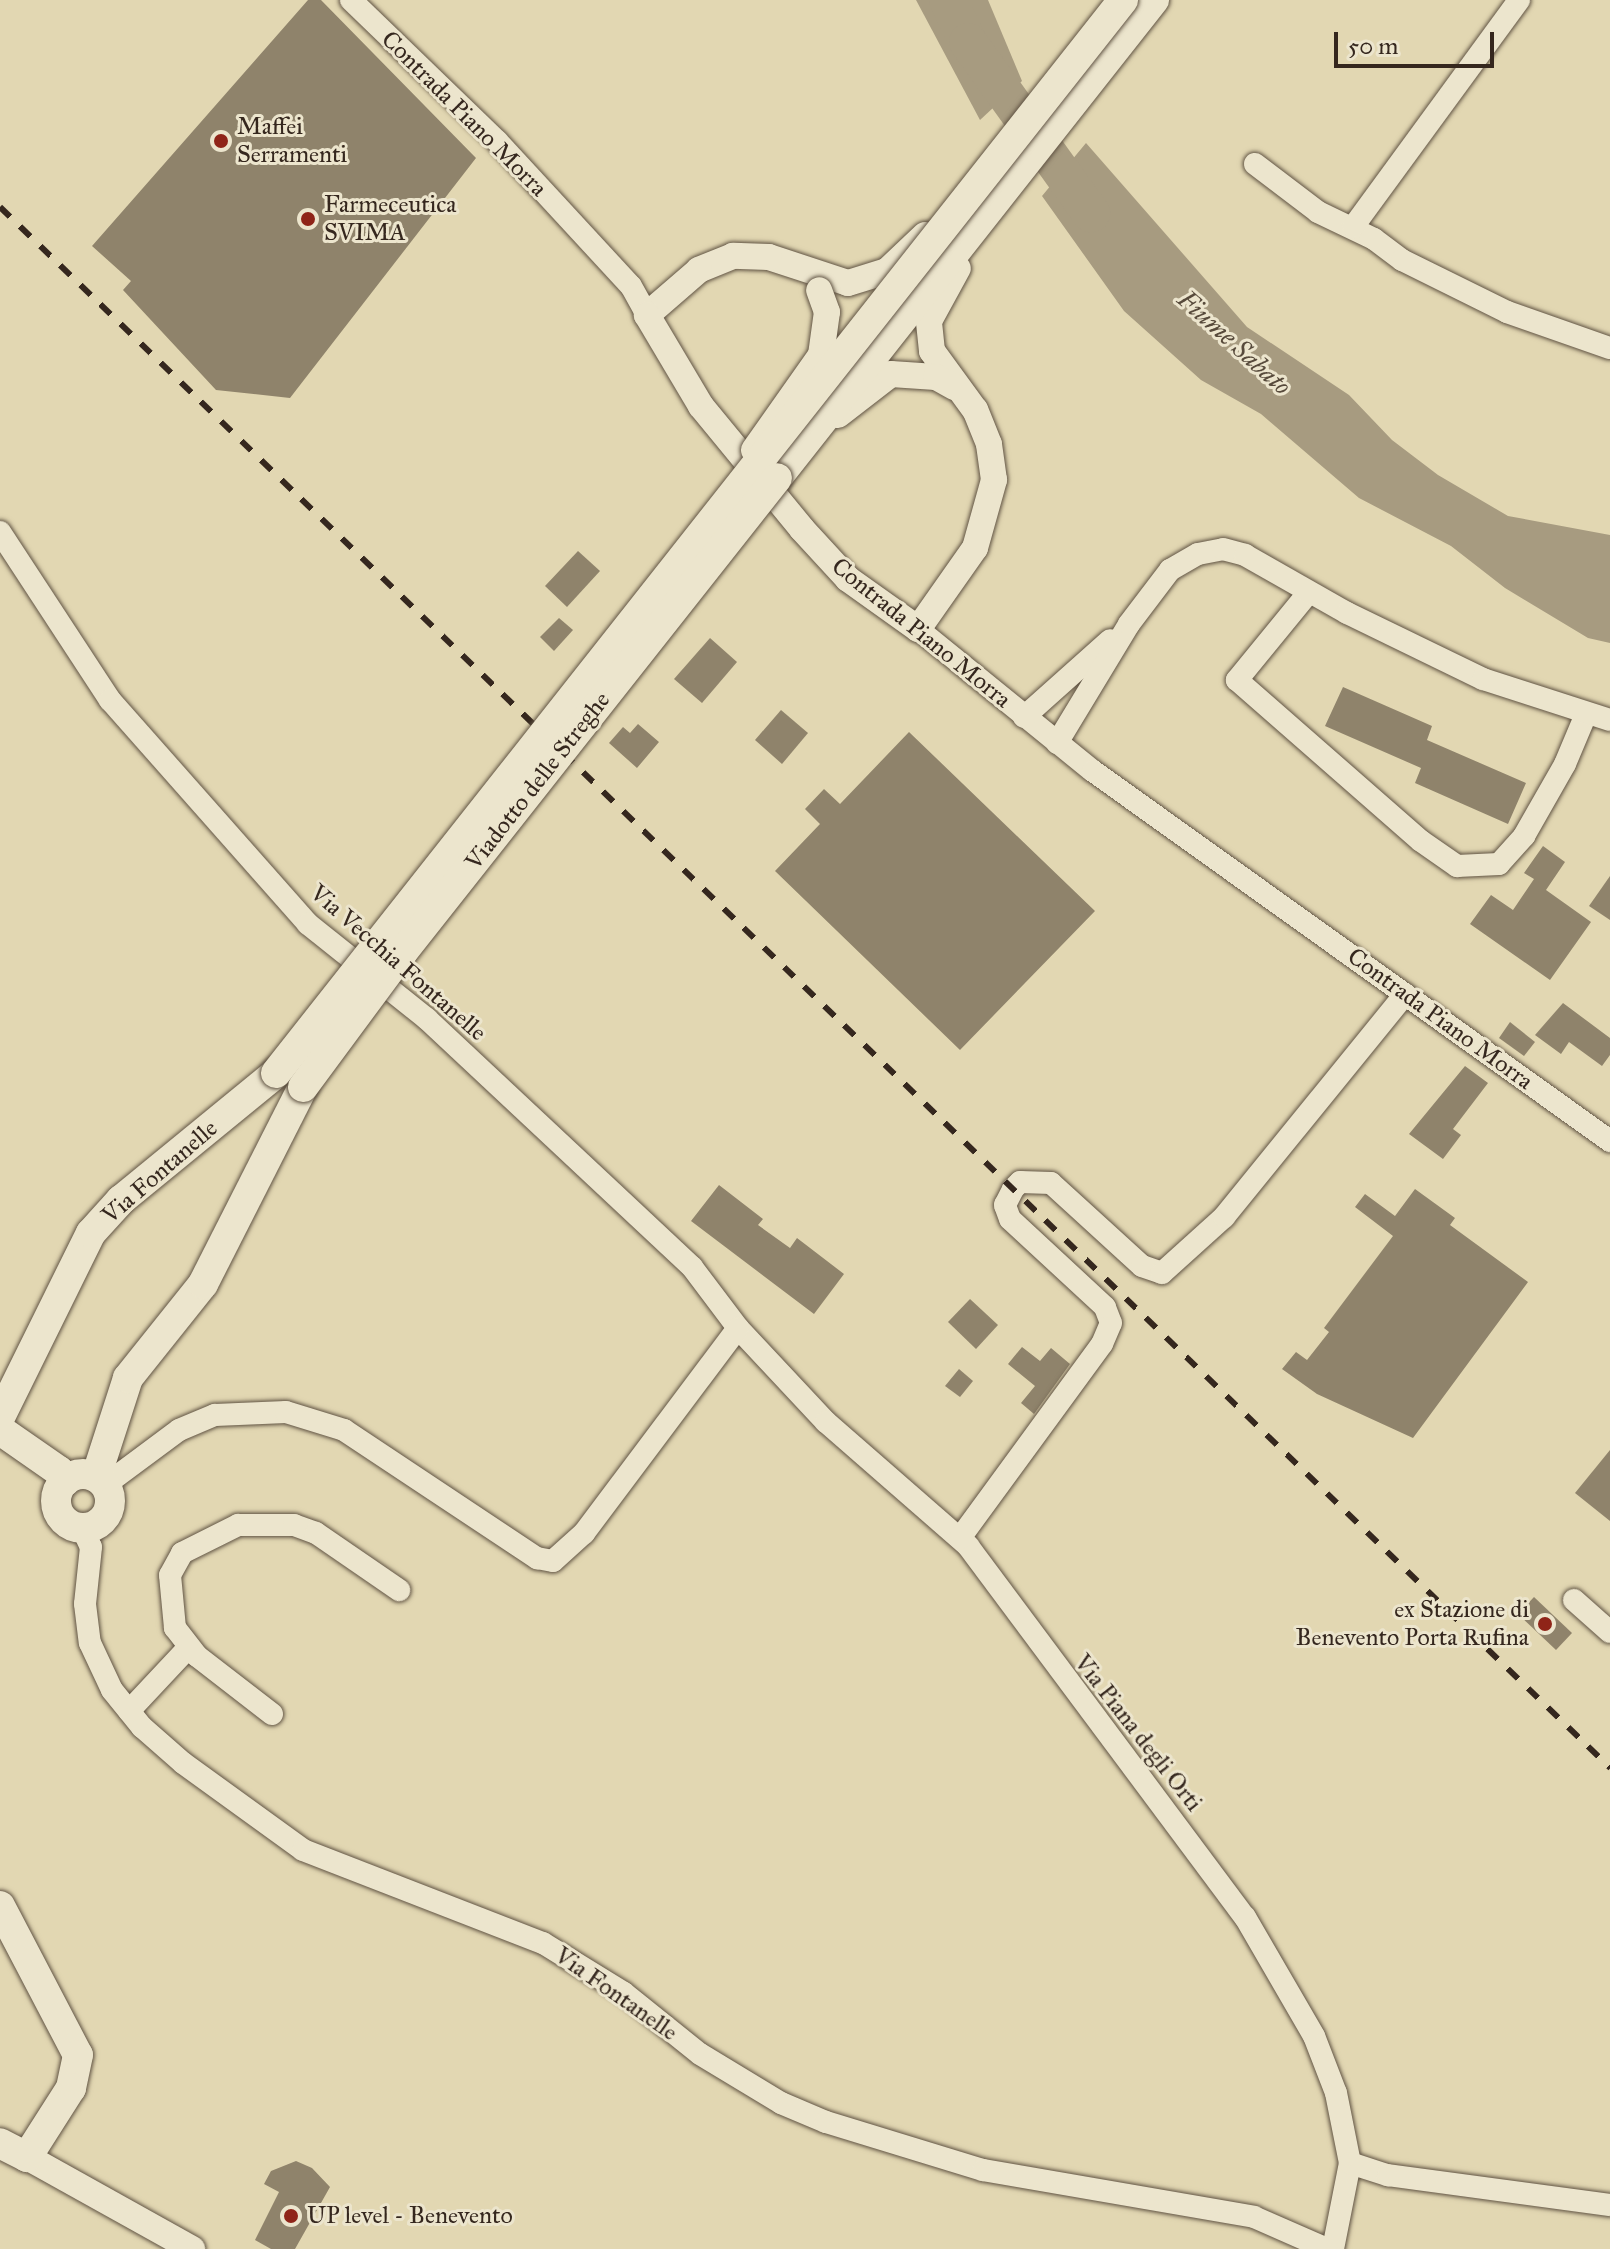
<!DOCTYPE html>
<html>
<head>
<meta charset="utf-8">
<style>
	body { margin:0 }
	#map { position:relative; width:1610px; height:2249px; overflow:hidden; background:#e2d7b2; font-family:"IM FELL Great Primer",serif }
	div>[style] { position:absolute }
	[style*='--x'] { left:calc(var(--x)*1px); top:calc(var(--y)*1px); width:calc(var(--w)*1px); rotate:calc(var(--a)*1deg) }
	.water>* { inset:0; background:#a79b80 }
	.river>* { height:38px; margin:-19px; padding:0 19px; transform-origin:19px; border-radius:19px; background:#a79b80 }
	.building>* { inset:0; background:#8f836b }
	.roads { filter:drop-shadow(0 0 2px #605343) drop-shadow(0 0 2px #605343) }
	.minor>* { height:22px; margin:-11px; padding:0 11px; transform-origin:11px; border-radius:11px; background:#ece5cd }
	.tertiary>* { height:26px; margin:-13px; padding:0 13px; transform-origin:13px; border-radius:13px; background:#ece5cd }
	.secondary>* { height:30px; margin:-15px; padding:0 15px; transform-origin:15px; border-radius:15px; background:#ece5cd }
	.secondary>.ring { margin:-15px; padding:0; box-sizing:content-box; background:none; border:30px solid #ece5cd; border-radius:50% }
	.rail>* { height:6px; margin-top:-3px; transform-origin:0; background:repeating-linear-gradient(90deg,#35271e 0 14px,transparent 0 28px) }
	.bridges { filter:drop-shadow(0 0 2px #605343) drop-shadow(0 0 2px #605343) }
	.tertiary-bridge>* { height:26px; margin:-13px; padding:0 13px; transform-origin:13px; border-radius:13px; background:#ece5cd }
	.secondary-bridge>* { height:30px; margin:-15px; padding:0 15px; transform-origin:15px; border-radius:15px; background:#ece5cd }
	.dots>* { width:22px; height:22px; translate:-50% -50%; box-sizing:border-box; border:4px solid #ece5cd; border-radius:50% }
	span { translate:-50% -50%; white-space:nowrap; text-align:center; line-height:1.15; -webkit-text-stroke:6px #ece5cd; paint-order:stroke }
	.street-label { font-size:24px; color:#35271e }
	.poi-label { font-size:24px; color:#35271e }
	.left { translate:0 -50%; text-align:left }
	.right { translate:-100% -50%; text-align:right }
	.water-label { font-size:26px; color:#574a3b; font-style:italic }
	.scale { position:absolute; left:1334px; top:32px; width:160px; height:36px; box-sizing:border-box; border:4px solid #35271e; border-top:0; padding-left:10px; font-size:24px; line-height:28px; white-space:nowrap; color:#35271e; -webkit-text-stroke:6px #ece5cd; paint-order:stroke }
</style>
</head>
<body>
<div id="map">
	<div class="water">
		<div style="clip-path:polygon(916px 0,988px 0,1022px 81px,980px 120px)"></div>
		<div style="clip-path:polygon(1086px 143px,1247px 327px,1349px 395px,1392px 440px,1438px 475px,1508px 516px,1610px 535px,1610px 643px,1588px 638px,1505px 588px,1451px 546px,1359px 498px,1261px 414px,1201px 380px,1124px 311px,1042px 196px)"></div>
	</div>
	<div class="river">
		<div style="--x:948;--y:0;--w:47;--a:64.5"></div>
		<div style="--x:968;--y:42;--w:211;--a:54.3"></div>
	</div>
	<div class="building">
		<div style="clip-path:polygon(308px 0,321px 0,476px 158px,290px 398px,216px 390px,123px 290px,131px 281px,92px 246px)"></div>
		<div style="clip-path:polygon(578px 551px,600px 571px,567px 607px,545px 586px)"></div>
		<div style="clip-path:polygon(559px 618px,573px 630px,554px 651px,540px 637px)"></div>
		<div style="clip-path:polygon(710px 638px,737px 662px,702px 703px,674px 679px)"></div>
		<div style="clip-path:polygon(1343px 687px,1432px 726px,1427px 740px,1526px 783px,1508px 824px,1415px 783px,1421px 768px,1325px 726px)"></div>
		<div style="clip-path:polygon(781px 710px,808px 733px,782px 764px,755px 740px)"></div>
		<div style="clip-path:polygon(638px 724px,659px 742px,637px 768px,609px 743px,623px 727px,630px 733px)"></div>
		<div style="clip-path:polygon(909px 732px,1095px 911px,960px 1050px,775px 871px,820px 824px,805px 809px,824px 789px,840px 804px)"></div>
		<div style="clip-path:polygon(1543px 846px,1565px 862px,1546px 890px,1591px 922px,1550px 980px,1470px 924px,1491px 895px,1513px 910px,1534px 879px,1524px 873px)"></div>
		<div style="clip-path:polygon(1610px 876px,1610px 920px,1589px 906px)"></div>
		<div style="clip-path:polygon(1563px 1003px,1610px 1038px,1610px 1055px,1602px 1066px,1569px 1042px,1561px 1054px,1535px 1035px)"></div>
		<div style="clip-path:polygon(1510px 1022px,1535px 1042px,1524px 1056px,1499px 1038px)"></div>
		<div style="clip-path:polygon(1465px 1066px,1488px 1083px,1453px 1129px,1461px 1135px,1443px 1159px,1409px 1134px)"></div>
		<div style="clip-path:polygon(719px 1185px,763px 1219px,758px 1225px,790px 1248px,797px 1238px,844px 1274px,814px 1314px,691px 1221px)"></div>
		<div style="clip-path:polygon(1415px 1189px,1455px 1218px,1450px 1225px,1528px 1282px,1413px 1438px,1317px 1394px,1282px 1369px,1296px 1352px,1307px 1360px,1329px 1332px,1324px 1328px,1393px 1236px,1355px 1207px,1365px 1194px,1395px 1216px)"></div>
		<div style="clip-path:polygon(970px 1299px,998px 1325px,976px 1349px,948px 1322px)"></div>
		<div style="clip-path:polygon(1022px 1347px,1040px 1361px,1051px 1348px,1070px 1364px,1034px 1414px,1021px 1403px,1035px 1386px,1008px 1364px)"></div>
		<div style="clip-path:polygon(959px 1369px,973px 1381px,960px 1397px,945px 1386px)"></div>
		<div style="clip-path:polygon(1610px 1450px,1610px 1521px,1575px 1493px)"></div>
		<div style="clip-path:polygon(1534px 1597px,1572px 1633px,1556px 1650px,1518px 1614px)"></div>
		<div style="clip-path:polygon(296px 2161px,312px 2168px,330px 2187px,295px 2249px,271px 2249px,255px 2240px,279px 2192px,264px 2184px,271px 2171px)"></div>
	</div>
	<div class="roads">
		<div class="minor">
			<div style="--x:351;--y:0;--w:203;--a:44"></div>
			<div style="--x:497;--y:141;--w:197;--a:47.3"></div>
			<div style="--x:631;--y:286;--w:33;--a:61"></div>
			<div style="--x:1255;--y:164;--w:79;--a:37.3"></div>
			<div style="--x:1318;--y:212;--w:62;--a:25.7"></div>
			<div style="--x:1374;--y:239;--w:35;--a:37"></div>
			<div style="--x:1402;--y:260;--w:117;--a:26.3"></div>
			<div style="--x:1507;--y:312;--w:109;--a:19.3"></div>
			<div style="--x:1353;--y:227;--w:281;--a:-53.8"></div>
			<div style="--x:0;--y:532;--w:201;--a:56.8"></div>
			<div style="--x:110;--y:700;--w:299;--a:48.5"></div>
			<div style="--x:308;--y:924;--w:152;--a:38.6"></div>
			<div style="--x:427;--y:1019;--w:363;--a:43.1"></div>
			<div style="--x:692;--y:1267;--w:76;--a:53"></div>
			<div style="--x:738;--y:1328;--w:129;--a:46.9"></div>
			<div style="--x:826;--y:1422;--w:189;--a:41.1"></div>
			<div style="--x:968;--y:1546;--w:463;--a:53.3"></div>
			<div style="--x:1245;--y:1917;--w:138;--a:59.9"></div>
			<div style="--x:1314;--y:2036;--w:61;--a:68.9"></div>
			<div style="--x:1336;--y:2093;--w:71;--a:78.7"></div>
			<div style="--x:1350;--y:2163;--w:88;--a:101.2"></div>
			<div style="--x:1309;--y:592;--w:114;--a:129.3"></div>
			<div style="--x:1237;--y:680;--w:244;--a:41.2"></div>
			<div style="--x:1421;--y:841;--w:44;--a:34.8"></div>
			<div style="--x:1457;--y:866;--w:42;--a:-2.7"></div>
			<div style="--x:1499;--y:864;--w:38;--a:-48"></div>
			<div style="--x:1524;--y:836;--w:83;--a:-60.3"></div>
			<div style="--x:1565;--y:764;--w:54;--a:-67.2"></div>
			<div style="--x:918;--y:629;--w:225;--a:39.1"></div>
			<div style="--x:1093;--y:771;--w:636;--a:35.59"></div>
			<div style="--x:1024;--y:717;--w:115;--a:-41.8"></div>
			<div style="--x:1057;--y:743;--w:139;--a:-58.8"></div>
			<div style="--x:1129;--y:624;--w:68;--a:-52.8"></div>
			<div style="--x:1170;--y:570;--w:32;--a:-30"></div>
			<div style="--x:1198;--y:554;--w:25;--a:-11"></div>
			<div style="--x:1223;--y:549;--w:23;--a:15"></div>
			<div style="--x:1245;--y:555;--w:117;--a:29.6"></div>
			<div style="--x:1347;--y:613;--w:151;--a:25.9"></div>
			<div style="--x:1483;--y:679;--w:133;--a:17.9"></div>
			<div style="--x:105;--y:1485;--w:92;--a:-36.6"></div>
			<div style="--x:179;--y:1430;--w:39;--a:-23"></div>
			<div style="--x:215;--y:1415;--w:71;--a:-2.4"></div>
			<div style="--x:286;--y:1412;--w:61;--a:17.2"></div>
			<div style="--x:344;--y:1430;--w:232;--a:33.6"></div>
			<div style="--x:537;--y:1558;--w:16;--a:11"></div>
			<div style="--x:553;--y:1561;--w:42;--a:-42.1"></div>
			<div style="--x:584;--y:1533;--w:256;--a:-53.1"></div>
			<div style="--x:82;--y:1528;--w:21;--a:65"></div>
			<div style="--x:91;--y:1547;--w:57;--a:96"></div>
			<div style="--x:85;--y:1604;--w:39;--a:83"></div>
			<div style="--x:90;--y:1643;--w:52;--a:64.9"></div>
			<div style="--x:112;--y:1690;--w:48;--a:51"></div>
			<div style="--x:142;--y:1727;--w:55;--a:41.3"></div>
			<div style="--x:183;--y:1763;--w:148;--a:35.9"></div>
			<div style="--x:303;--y:1850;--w:257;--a:21.2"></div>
			<div style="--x:543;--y:1943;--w:95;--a:31.7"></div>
			<div style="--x:624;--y:1993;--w:97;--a:38.8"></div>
			<div style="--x:700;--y:2054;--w:95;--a:31.2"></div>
			<div style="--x:781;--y:2103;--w:49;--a:22.9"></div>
			<div style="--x:826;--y:2122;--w:164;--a:17"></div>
			<div style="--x:983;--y:2170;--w:275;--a:9.8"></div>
			<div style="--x:1254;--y:2217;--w:80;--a:23.7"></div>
			<div style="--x:960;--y:1538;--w:240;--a:-53.8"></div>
			<div style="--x:1102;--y:1344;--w:23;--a:-67"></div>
			<div style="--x:1111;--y:1323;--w:17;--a:-111"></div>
			<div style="--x:1105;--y:1307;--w:129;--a:-137.2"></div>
			<div style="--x:1010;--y:1219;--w:15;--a:-110"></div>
			<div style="--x:1005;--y:1205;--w:18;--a:-63"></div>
			<div style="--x:1013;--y:1189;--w:10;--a:-45"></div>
			<div style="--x:1020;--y:1182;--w:31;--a:2"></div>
			<div style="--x:1051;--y:1183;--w:123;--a:42.4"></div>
			<div style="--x:1142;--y:1266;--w:21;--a:19"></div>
			<div style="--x:1162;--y:1273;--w:84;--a:-42.1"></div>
			<div style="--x:1224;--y:1217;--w:287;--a:-50.9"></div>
			<div style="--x:1574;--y:1600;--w:48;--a:41.6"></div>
			<div style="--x:129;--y:1711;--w:86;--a:-46.9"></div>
			<div style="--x:272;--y:1714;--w:95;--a:-142.3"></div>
			<div style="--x:197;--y:1656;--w:36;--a:-128"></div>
			<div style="--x:175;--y:1628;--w:53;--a:-95.4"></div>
			<div style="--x:170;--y:1575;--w:25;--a:-61"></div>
			<div style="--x:182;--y:1553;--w:63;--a:-26.6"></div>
			<div style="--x:238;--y:1525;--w:56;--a:0"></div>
			<div style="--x:294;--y:1525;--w:23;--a:20"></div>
			<div style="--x:316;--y:1533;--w:101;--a:34.5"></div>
			<div style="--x:1350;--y:2163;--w:40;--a:18"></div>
			<div style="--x:1388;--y:2175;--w:224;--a:7.7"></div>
		</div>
		<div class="tertiary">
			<div style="--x:925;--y:235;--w:52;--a:136.5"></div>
			<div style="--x:887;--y:271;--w:41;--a:162.9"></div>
			<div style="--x:848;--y:283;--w:83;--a:-161.8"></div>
			<div style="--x:769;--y:257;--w:36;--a:-178"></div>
			<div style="--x:733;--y:256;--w:37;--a:158"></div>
			<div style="--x:699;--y:270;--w:69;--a:139.1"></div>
			<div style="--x:647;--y:315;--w:106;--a:59.3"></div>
			<div style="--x:701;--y:406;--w:159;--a:50.6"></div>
			<div style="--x:802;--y:529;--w:68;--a:47.4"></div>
			<div style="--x:848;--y:579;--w:86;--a:35.5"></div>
			<div style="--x:918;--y:629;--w:99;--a:-54.9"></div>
			<div style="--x:975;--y:548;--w:71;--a:-74.4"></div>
			<div style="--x:994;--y:480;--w:36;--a:-98"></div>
			<div style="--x:989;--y:444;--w:37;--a:-112"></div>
			<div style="--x:975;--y:410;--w:73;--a:-126.1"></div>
			<div style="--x:932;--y:351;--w:30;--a:-96"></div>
			<div style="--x:929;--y:321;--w:60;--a:-61.3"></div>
			<div style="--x:838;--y:415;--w:67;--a:-37.7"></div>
			<div style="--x:891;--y:374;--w:45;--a:3.8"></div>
			<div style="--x:936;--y:377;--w:21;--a:29"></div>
			<div style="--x:27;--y:2157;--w:189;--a:29.1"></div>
		</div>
		<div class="secondary">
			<div style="--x:777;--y:478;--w:609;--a:-51.74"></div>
			<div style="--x:0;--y:1417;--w:205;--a:-63.7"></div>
			<div style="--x:91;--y:1233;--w:45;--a:-47.7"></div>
			<div style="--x:121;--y:1200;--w:200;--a:-39.3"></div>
			<div style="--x:0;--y:1430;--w:72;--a:34.8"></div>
			<div style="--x:59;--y:1471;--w:12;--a:59"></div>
			<div class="ring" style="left:56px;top:1474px;width:24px;height:24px"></div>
			<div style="--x:96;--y:1477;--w:104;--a:-72.1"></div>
			<div style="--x:128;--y:1378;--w:120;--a:-51.4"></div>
			<div style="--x:203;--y:1284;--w:221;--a:-63.1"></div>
			<div style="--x:0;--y:1906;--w:168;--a:62.4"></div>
			<div style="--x:78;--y:2055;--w:34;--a:102"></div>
			<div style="--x:71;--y:2088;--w:82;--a:122.5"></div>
			<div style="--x:27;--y:2157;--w:30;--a:-153"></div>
		</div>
	</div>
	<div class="rail">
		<div style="--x:0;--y:207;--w:2243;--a:44.11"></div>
	</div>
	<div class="bridges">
		<div class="tertiary-bridge">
			<div style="--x:754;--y:450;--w:116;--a:-54.8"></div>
			<div style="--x:821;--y:355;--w:43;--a:-82.1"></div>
			<div style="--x:827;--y:312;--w:23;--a:-110"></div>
		</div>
		<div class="secondary-bridge">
			<div style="--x:276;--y:1073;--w:1367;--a:-51.71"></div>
			<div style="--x:303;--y:1087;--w:167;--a:-53.5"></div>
			<div style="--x:402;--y:953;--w:605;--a:-51.71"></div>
		</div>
	</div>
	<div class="dots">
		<div style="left:221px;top:141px;background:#8f2418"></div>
		<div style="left:308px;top:219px;background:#8f2418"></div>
		<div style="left:1545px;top:1624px;background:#8f2418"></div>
		<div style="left:291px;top:2216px;background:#8f2418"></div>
	</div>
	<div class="street-label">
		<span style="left:464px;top:114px;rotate:45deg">Contrada Piano Morra</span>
		<span style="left:921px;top:633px;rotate:39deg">Contrada Piano Morra</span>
		<span style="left:538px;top:781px;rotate:-52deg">Viadotto delle Streghe</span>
		<span style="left:398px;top:963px;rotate:41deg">Via Vecchia Fontanelle</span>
		<span style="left:1440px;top:1019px;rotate:36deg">Contrada Piano Morra</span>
		<span style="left:160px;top:1172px;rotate:-41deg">Via Fontanelle</span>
		<span style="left:1138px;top:1733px;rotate:52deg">Via Piana degli Orti</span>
		<span style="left:616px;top:1994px;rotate:35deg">Via Fontanelle</span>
	</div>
	<div class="poi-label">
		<span class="left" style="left:237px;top:141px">Maffei<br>Serramenti</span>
		<span class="left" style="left:324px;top:219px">Farmeceutica<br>SVIMA</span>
		<span class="right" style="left:1529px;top:1624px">ex Stazione di<br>Benevento Porta Rufina</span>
		<span class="left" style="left:307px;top:2216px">UP level - Benevento</span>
	</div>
	<div class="water-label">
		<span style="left:1234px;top:343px;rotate:42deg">Fiume Sabato</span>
	</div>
	<div class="scale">50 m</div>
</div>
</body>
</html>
